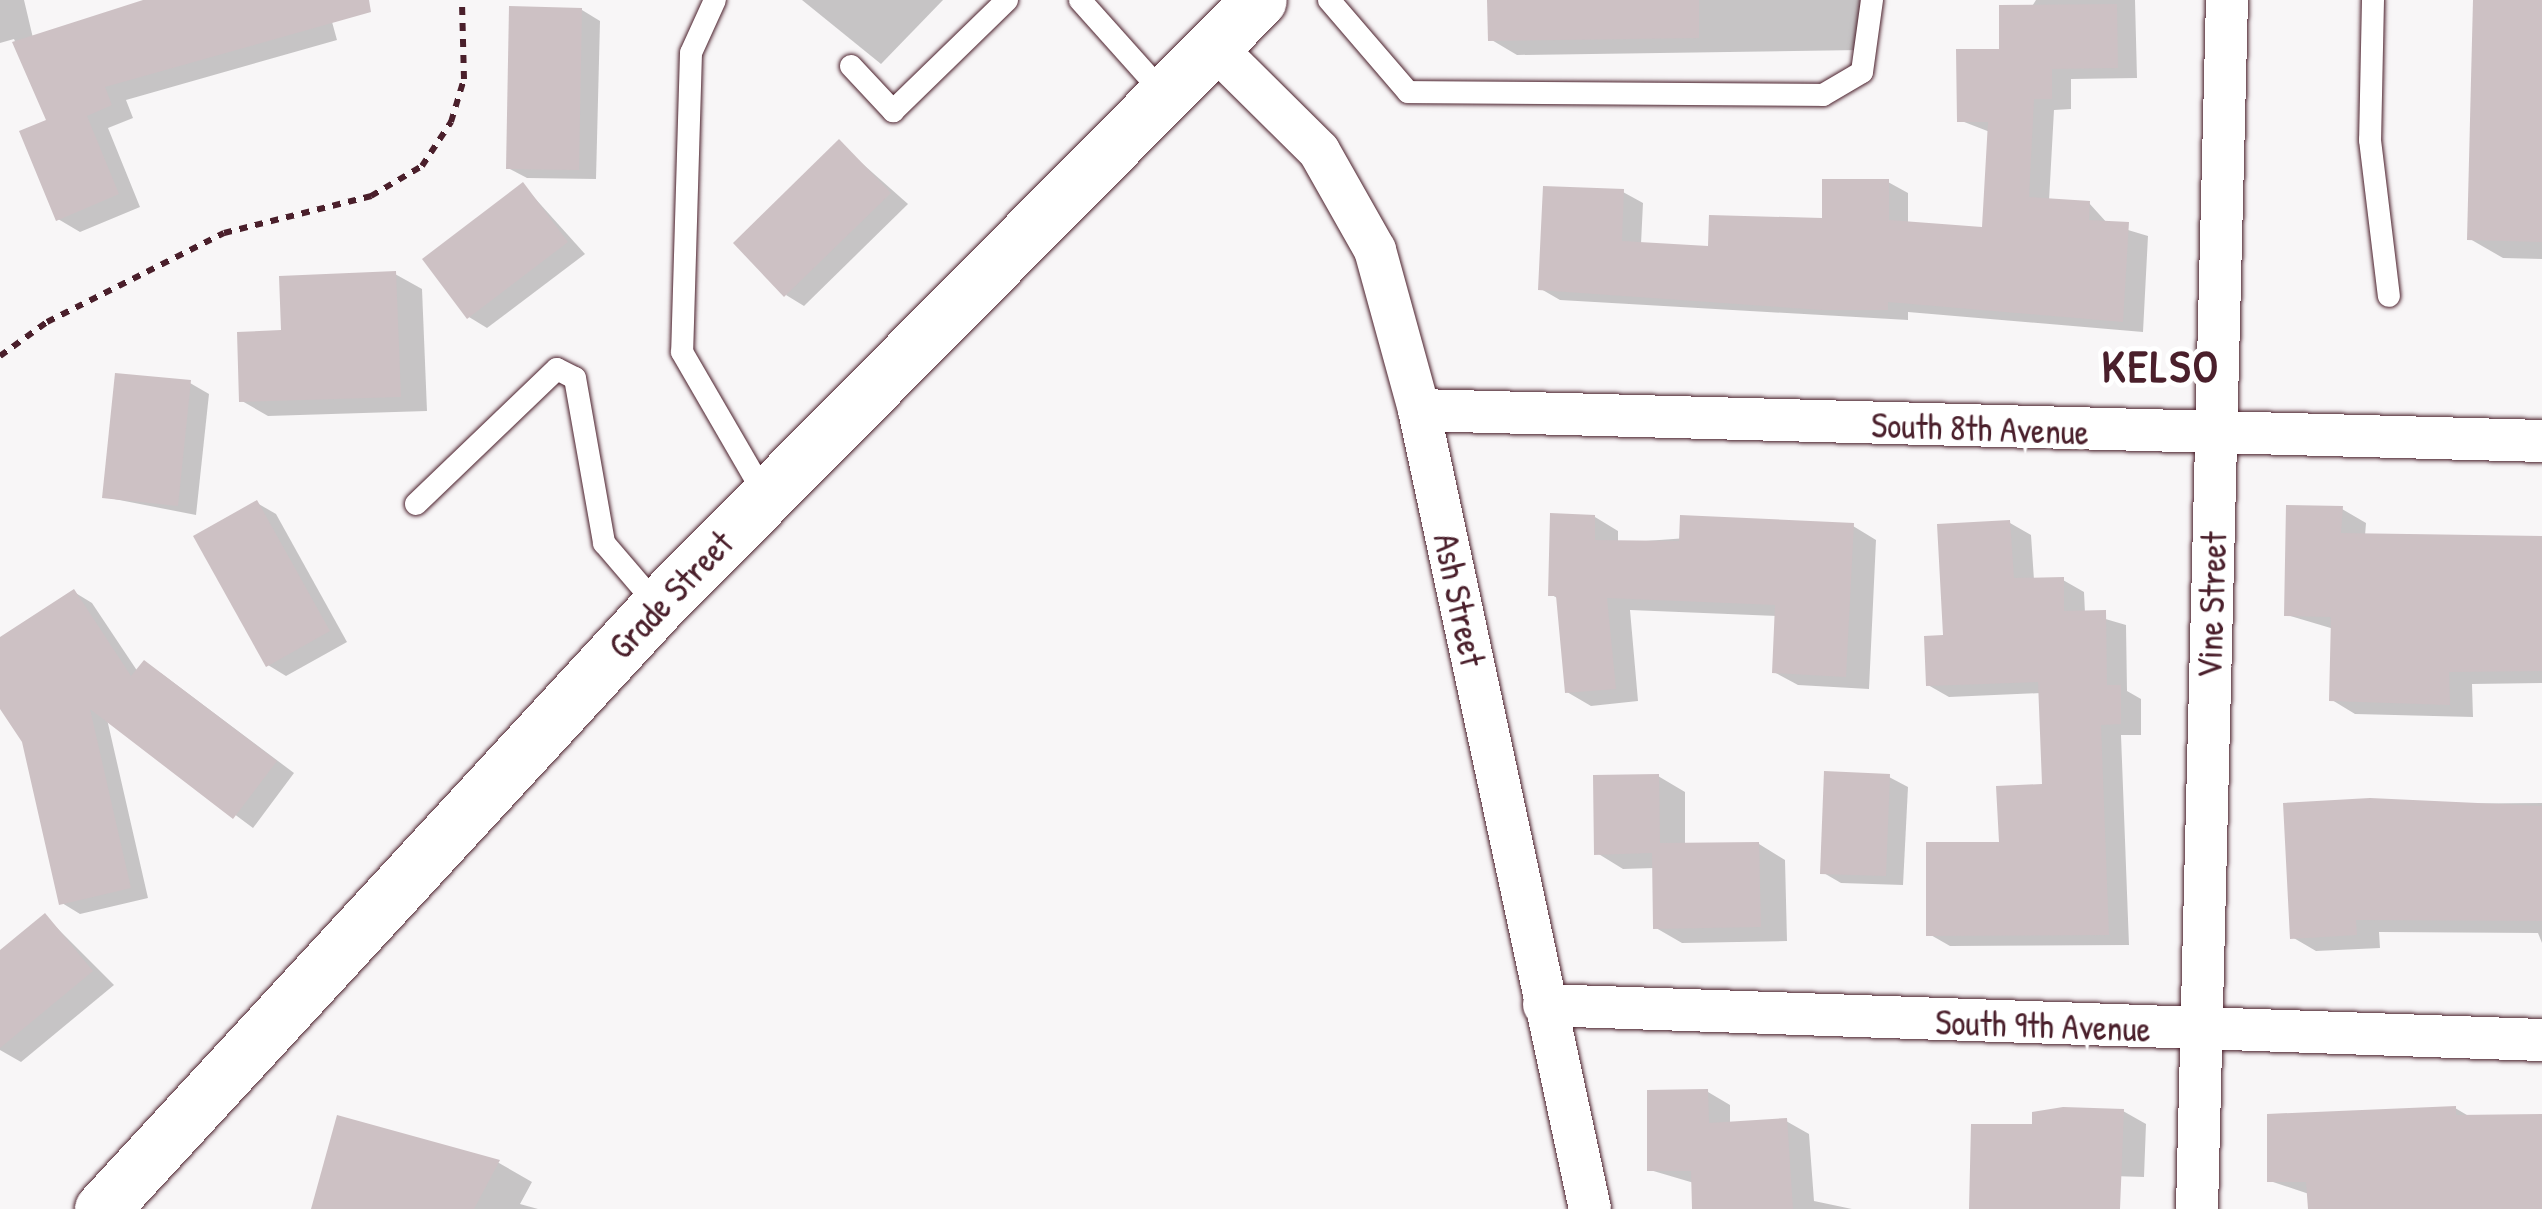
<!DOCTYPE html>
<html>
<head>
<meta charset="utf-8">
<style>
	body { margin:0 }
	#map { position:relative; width:2542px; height:1209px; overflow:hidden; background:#f8f6f7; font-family:"Patrick Hand",sans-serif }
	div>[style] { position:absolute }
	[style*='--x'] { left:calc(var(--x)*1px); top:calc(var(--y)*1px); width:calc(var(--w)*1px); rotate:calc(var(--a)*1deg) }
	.shadow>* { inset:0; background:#0003 }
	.building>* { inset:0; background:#cdc1c4 }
	.path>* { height:6px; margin-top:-3px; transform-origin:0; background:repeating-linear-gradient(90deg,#4a1f2b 0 8px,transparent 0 16px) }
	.roads { filter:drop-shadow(0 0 2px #4a1f2b) drop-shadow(0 0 2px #4a1f2b) }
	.service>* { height:22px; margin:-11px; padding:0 11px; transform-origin:11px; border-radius:11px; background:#fff }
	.minor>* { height:42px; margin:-21px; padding:0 21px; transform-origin:21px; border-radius:21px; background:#fff }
	.secondary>* { height:55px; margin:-27.5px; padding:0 27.5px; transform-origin:27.5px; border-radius:27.5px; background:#fff }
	span { translate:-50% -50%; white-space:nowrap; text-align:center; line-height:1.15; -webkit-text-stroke:10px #fff; paint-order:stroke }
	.street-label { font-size:35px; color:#4a1f2b }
	.district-label { font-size:45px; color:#4a1f2b; font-weight:700; letter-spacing:2.5px }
</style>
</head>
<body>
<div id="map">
	<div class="shadow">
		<div style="clip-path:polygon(0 0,24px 0,33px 38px,160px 0,326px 0,337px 40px,126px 100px,133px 118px,108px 128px,140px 207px,80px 232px,58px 219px,49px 121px,14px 39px,0 43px)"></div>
		<div style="clip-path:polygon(802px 0,943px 0,881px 64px)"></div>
		<div style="clip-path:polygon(1489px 0,1860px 0,1861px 50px,1517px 55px,1490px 39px)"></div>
		<div style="clip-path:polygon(2036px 0,2135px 0,2137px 78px,2071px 79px,2071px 109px,2054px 110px,2049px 201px,2089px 203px,2108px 224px,2148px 236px,2143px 332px,1908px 312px,1908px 320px,1560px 300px,1541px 289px,1623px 192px,1643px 203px,1641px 244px,1711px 248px,1825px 221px,1888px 182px,1908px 193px,1908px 224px,1984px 229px,1990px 132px,1959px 120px)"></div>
		<div style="clip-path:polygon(2476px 0,2542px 0,2542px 259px,2503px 258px,2470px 239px)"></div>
		<div style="clip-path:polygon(582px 10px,600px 21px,596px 179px,527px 178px,508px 168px)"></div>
		<div style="clip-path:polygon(839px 143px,908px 204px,804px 306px,786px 295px)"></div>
		<div style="clip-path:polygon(523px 185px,585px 254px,487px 328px,469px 317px)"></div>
		<div style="clip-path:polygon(395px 274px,422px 289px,427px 411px,268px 416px,242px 401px,283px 333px)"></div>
		<div style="clip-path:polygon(190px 383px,209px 394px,196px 515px,104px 497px)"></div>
		<div style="clip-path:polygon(257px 503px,276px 514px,347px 642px,286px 676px,268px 665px)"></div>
		<div style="clip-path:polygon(2342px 509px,2366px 523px,2365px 536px,2542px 538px,2542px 683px,2472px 684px,2473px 717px,2355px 714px,2332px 700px,2334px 629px,2287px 615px)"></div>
		<div style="clip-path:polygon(1595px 517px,1618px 531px,1618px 543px,1853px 526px,1876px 540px,1869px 689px,1798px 685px,1774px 672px,1777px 616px,1630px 610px,1638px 701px,1591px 706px,1567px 692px,1559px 599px,1550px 594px)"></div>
		<div style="clip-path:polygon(2010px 523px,2031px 535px,2034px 580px,2063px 580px,2084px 592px,2085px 613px,2126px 625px,2127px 691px,2141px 699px,2141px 735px,2121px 735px,2129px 945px,1950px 946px,1929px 934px,2044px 786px,2041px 693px,1949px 697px,1928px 685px)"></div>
		<div style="clip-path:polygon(74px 592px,92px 603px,138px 672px,144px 663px,162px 674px,294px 773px,253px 828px,107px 719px,148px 898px,80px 914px,62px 903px,24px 741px,0 705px,0 640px)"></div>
		<div style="clip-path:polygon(1658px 776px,1685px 792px,1685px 846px,1759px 844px,1785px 860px,1787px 941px,1682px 943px,1656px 928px,1655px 868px,1623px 869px,1597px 853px)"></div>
		<div style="clip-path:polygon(1889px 777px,1908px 787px,1903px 885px,1841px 883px,1822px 872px)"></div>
		<div style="clip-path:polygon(2542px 803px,2542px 943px,2538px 933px,2379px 932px,2380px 948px,2316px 951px,2292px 937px,2285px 805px)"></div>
		<div style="clip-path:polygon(45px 916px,114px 985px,21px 1062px,0 1050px,0 954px)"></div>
		<div style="clip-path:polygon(1708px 1092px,1730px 1105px,1730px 1124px,1786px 1121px,1809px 1134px,1814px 1201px,1852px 1209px,1695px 1209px,1694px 1183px,1650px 1170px)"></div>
		<div style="clip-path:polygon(2455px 1108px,2472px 1118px,2542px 1118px,2542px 1209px,2310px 1209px,2309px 1194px,2270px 1181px)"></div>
		<div style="clip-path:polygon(2123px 1111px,2146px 1124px,2144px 1177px,2112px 1176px,2112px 1209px,1972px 1209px,2035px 1126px)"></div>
		<div style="clip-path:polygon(339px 1118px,499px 1163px,532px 1182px,520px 1204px,538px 1209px,313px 1209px)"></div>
	</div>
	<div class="building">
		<div style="clip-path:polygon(143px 0,369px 0,371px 12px,105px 87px,112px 105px,87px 116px,119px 194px,56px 221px,19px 131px,46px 120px,12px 42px)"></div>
		<div style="clip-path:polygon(1487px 0,1699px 0,1699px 38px,1488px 41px)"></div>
		<div style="clip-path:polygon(2473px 0,2542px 0,2542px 242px,2467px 240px)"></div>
		<div style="clip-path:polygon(2117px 4px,2118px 68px,2052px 69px,2052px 99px,2034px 99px,2029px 197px,2090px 201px,2089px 220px,2129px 222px,2123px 322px,1888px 302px,1888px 310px,1822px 310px,1538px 290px,1543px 186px,1624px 189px,1622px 241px,1708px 246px,1709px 215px,1822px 218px,1822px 179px,1889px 179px,1889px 220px,1982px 227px,1988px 122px,1957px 122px,1956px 49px,1999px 49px,1999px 5px)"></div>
		<div style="clip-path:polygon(509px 6px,582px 8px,579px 170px,506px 169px)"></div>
		<div style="clip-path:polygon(839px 139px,891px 193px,784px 297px,733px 243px)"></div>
		<div style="clip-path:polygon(523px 182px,568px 242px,467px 319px,422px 259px)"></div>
		<div style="clip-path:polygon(396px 271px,401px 397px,239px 402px,237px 332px,281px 330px,279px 276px)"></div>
		<div style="clip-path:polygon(115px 373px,191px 380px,178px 506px,102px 498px)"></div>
		<div style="clip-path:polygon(257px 500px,330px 631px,266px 667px,193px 536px)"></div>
		<div style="clip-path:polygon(2286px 505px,2343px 506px,2341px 533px,2542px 536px,2542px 671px,2449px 672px,2450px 705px,2329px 701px,2331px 617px,2284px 616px)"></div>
		<div style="clip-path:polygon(1550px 513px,1595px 515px,1595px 540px,1679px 541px,1680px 515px,1854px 523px,1846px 677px,1772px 673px,1775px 605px,1607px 598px,1616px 689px,1565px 693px,1556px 596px,1548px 596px)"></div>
		<div style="clip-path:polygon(2010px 520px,2014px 578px,2064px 577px,2064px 611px,2106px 610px,2107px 685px,2121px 685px,2121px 724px,2101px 725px,2109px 935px,1926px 936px,1926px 842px,1999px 842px,1996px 786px,2042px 784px,2038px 682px,1926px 686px,1924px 636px,1943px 635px,1937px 524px)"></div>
		<div style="clip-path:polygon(74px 589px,131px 676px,144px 660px,277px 761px,233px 819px,90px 709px,131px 888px,59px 905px,22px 742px,0 709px,0 637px)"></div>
		<div style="clip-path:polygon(1824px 771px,1890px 774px,1886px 876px,1820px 874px)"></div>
		<div style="clip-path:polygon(1659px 774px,1660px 843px,1759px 842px,1761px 927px,1653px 929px,1652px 853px,1594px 855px,1593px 775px)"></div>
		<div style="clip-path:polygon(2370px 798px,2542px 806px,2542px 921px,2356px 920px,2357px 935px,2290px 939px,2283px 803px)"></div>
		<div style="clip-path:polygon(45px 913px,93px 971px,0 1048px,0 950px)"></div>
		<div style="clip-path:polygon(1708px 1089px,1709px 1123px,1787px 1118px,1793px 1209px,1692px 1209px,1691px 1171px,1647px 1171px,1647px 1090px)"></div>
		<div style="clip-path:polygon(2456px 1106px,2456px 1115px,2542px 1114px,2542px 1209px,2308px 1209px,2306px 1182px,2267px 1182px,2267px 1114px)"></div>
		<div style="clip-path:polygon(2063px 1107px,2124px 1109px,2120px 1209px,1969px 1209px,1971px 1124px,2032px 1124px,2032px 1112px)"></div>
		<div style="clip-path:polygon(337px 1115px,500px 1160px,474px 1209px,311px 1209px)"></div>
	</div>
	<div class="path">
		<div style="--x:0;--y:356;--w:58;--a:-35.9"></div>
		<div style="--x:47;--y:322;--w:198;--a:-26.7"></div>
		<div style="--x:224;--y:233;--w:152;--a:-14.1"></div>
		<div style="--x:371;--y:196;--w:59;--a:-30.5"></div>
		<div style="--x:422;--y:166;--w:53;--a:-56.6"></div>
		<div style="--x:451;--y:122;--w:45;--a:-73.2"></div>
		<div style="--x:464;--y:79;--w:79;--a:-91.5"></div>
	</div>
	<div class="roads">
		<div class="service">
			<div style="--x:715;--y:0;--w:58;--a:114.4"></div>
			<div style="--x:691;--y:53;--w:299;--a:91.7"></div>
			<div style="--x:682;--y:352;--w:168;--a:59.9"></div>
			<div style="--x:1080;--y:0;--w:126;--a:48.2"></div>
			<div style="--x:1329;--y:0;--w:121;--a:49.3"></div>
			<div style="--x:1408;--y:92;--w:415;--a:0.4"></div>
			<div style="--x:1823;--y:95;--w:45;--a:-30.5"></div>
			<div style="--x:1862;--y:72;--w:73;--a:-82.1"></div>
			<div style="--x:2373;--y:0;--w:140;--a:91.2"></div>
			<div style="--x:2370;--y:140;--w:157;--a:83.1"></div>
			<div style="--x:851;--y:66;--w:62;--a:47"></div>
			<div style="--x:893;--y:111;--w:159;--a:-44.2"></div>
			<div style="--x:416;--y:504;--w:195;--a:-43.8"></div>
			<div style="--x:557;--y:369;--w:20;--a:27"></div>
			<div style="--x:575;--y:378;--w:168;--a:80"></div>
			<div style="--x:604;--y:543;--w:83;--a:49.4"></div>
		</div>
		<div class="minor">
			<div style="--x:1213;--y:46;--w:149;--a:44.7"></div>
			<div style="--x:1319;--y:151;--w:114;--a:60.5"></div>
			<div style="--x:1375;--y:250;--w:166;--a:74.6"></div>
			<div style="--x:1419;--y:410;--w:817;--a:77.92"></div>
			<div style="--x:1419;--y:410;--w:1123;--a:1.58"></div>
			<div style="--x:1544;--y:1005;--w:999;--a:2.01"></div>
			<div style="--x:2197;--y:1209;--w:1209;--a:-88.58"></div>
		</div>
		<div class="secondary">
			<div style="--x:102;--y:1209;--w:820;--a:-47.32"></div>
			<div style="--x:658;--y:606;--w:853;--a:-45.24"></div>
		</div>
	</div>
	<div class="street-label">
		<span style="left:1980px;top:429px;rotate:2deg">South 8th Avenue</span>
		<span style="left:671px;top:595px;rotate:-46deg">Grade Street</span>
		<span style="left:1459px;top:600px;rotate:78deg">Ash Street</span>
		<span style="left:2212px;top:605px;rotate:-88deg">Vine Street</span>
		<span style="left:2043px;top:1026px;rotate:2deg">South 9th Avenue</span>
	</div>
	<div class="district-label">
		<span style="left:2161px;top:366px">KELSO</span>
	</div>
</div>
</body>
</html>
